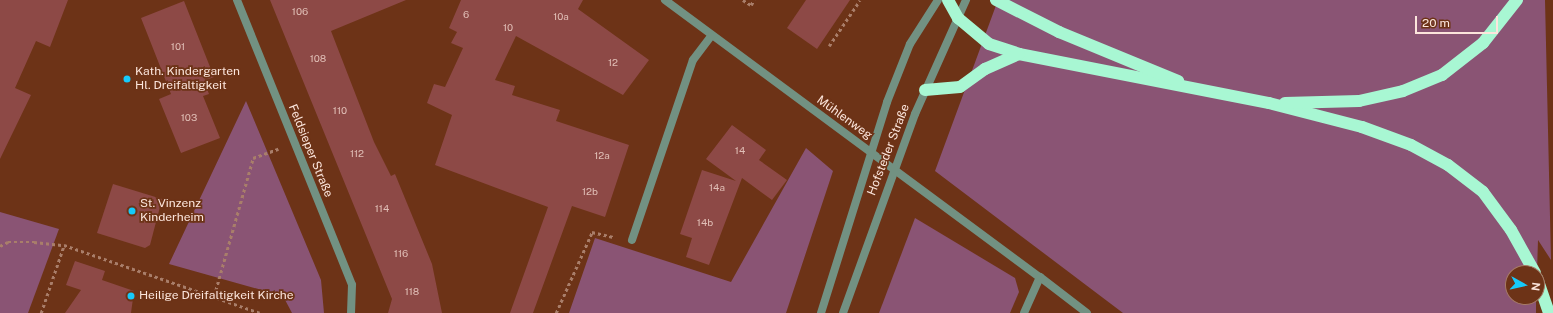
<!DOCTYPE html>
<html>
<head>
<meta charset="utf-8">
<style>
	body { margin:0 }
	#map { position:relative; width:1553px; height:313px; overflow:hidden; background:#6d3317; font-family:"Public Sans",sans-serif }
	div>[style] { position:absolute }
	[style*='--x'] { left:calc(var(--x)*1px); top:calc(var(--y)*1px); width:calc(var(--w)*1px); rotate:calc(var(--a)*1deg) }
	.green>* { inset:0; background:#8a5474 }
	.building>* { inset:0; background:#8d4946 }
	.path>* { height:2.5px; margin-top:-1.25px; transform-origin:0; background:repeating-linear-gradient(90deg,#a97e6a 0 3px,transparent 0 6px) }
	.minor>* { height:8px; margin:-4px; padding:0 4px; transform-origin:4px; border-radius:4px; background:#729182 }
	.tertiary>* { height:8px; margin:-4px; padding:0 4px; transform-origin:4px; border-radius:4px; background:#729182 }
	.motorway>* { height:12px; margin:-6px; padding:0 6px; transform-origin:6px; border-radius:6px; background:#a8f7d3 }
	.dots>* { width:11px; height:11px; translate:-50% -50%; box-sizing:border-box; border:2px solid #6d3317; border-radius:50% }
	span { translate:-50% -50%; white-space:nowrap; text-align:center; line-height:1.15; -webkit-text-stroke:3.5px #6d3317; paint-order:stroke }
	.number-label { font-size:10px; color:#e0beb6 }
	.number-label span { -webkit-text-stroke-width:0 }
	.poi-label { font-size:12px; color:#fce5dc }
	.left { translate:0 -50%; text-align:left }
	.street-label { font-size:12px; color:#fce5dc }
	.north { position:absolute; left:1505px; top:265px; width:40px; height:40px; box-sizing:border-box; background:#6d3317; border:1px solid #a67a66; border-radius:50%; rotate:98deg; font-size:11px; font-weight:700; line-height:16px; text-align:center; color:#fce5dc }
	.north::after { content:''; display:block; margin:auto; width:14px; height:18px; background:#16cafb; clip-path:polygon(50% 0,100% 100%,50% 72%,0 100%) }
	.scale { position:absolute; left:1415px; top:16px; width:83px; height:18px; box-sizing:border-box; border:2px solid #fce5dc; border-top:0; padding-left:5px; font-size:12px; line-height:14px; white-space:nowrap; color:#fce5dc; -webkit-text-stroke:3px #6d3317; paint-order:stroke }
</style>
</head>
<body>
<div id="map">
	<div class="green">
		<div style="clip-path:polygon(998px 0,1545px 0,1551px 260px,1538px 240px,1537px 273px,1513px 273px,1513px 297px,1536px 297px,1536px 313px,1123px 313px,935px 171px)"></div>
		<div style="clip-path:polygon(246px 101px,321px 280px,324px 313px,292px 313px,283px 296px,169px 264px)"></div>
		<div style="clip-path:polygon(806px 148px,833px 171px,786px 313px,569px 313px,595px 238px,731px 282px)"></div>
		<div style="clip-path:polygon(0 212px,59px 229px,28px 313px,0 313px)"></div>
		<div style="clip-path:polygon(915px 218px,1015px 278px,1019px 292px,1010px 313px,879px 313px)"></div>
	</div>
	<div class="building">
		<div style="clip-path:polygon(0 0,68px 0,50px 47px,36px 41px,15px 88px,31px 95px,0 159px)"></div>
		<div style="clip-path:polygon(270px 0,406px 0,331px 31px,374px 142px,391px 176px,395px 174px,432px 264px,442px 313px,388px 313px,392px 299px)"></div>
		<div style="clip-path:polygon(461px 0,583px 0,578px 9px,649px 60px,623px 95px,516px 36px,495px 80px,515px 86px,512px 95px,560px 110px,556px 121px,629px 145px,605px 217px,572px 206px,533px 313px,510px 313px,548px 207px,435px 165px,452px 115px,427px 103px,434px 84px,445px 87px,463px 48px,451px 43px,457px 32px,449px 28px)"></div>
		<div style="clip-path:polygon(806px 0,850px 0,817px 49px,787px 28px)"></div>
		<div style="clip-path:polygon(184px 1px,214px 77px,204px 81px,209px 94px,203px 96px,220px 138px,181px 153px,159px 99px,171px 94px,141px 18px)"></div>
		<div style="clip-path:polygon(732px 125px,766px 150px,759px 160px,787px 180px,772px 200px,742px 178px,709px 265px,686px 257px,692px 238px,680px 234px,702px 170px,736px 181px,706px 159px)"></div>
		<div style="clip-path:polygon(113px 184px,162px 199px,150px 245px,145px 248px,97px 233px)"></div>
		<div style="clip-path:polygon(75px 261px,105px 271px,102px 280px,134px 291px,131px 313px,65px 313px,81px 290px,66px 285px)"></div>
	</div>
	<div class="path">
		<div style="--x:743;--y:0;--w:9;--a:32"></div>
		<div style="--x:751;--y:5;--w:6;--a:-59"></div>
		<div style="--x:829;--y:46;--w:55;--a:-56"></div>
		<div style="--x:0;--y:246;--w:9;--a:-27"></div>
		<div style="--x:8;--y:242;--w:26;--a:0"></div>
		<div style="--x:34;--y:242;--w:30;--a:6"></div>
		<div style="--x:214;--y:296;--w:143;--a:-74.2"></div>
		<div style="--x:253;--y:158;--w:27;--a:-20"></div>
		<div style="--x:41;--y:313;--w:72;--a:-71.3"></div>
		<div style="--x:64;--y:245;--w:207;--a:19.1"></div>
		<div style="--x:556;--y:313;--w:89;--a:-66"></div>
		<div style="--x:592;--y:232;--w:23;--a:13"></div>
	</div>
	<div class="minor">
		<div style="--x:237;--y:0;--w:307;--a:68"></div>
		<div style="--x:352;--y:285;--w:28;--a:92"></div>
		<div style="--x:665;--y:0;--w:466;--a:36.5"></div>
		<div style="--x:1040;--y:277;--w:39;--a:114"></div>
		<div style="--x:632;--y:240;--w:190;--a:-71.3"></div>
		<div style="--x:693;--y:60;--w:30;--a:-53"></div>
		<div style="--x:1040;--y:277;--w:59;--a:37.5"></div>
	</div>
	<div class="tertiary">
		<div style="--x:821;--y:313;--w:221;--a:-72.6"></div>
		<div style="--x:887;--y:102;--w:62;--a:-68.4"></div>
		<div style="--x:910;--y:44;--w:52;--a:-57.5"></div>
		<div style="--x:843;--y:313;--w:212;--a:-70.1"></div>
		<div style="--x:915;--y:114;--w:125;--a:-65.9"></div>
	</div>
	<div class="motorway">
		<div style="--x:948;--y:0;--w:21;--a:61"></div>
		<div style="--x:958;--y:18;--w:40;--a:40"></div>
		<div style="--x:989;--y:44;--w:32;--a:18"></div>
		<div style="--x:1019;--y:54;--w:255;--a:11.1"></div>
		<div style="--x:1269;--y:103;--w:96;--a:14.5"></div>
		<div style="--x:1362;--y:127;--w:52;--a:20.2"></div>
		<div style="--x:1411;--y:145;--w:42;--a:28.4"></div>
		<div style="--x:1448;--y:165;--w:44;--a:37.6"></div>
		<div style="--x:1483;--y:192;--w:47;--a:53.6"></div>
		<div style="--x:1511;--y:230;--w:49;--a:60.8"></div>
		<div style="--x:996;--y:0;--w:71;--a:26.9"></div>
		<div style="--x:1059;--y:32;--w:129;--a:22.4"></div>
		<div style="--x:925;--y:90;--w:35;--a:-5"></div>
		<div style="--x:960;--y:87;--w:31;--a:-36"></div>
		<div style="--x:985;--y:69;--w:37;--a:-24"></div>
		<div style="--x:1285;--y:103;--w:74;--a:-1.5"></div>
		<div style="--x:1359;--y:101;--w:45;--a:-12.8"></div>
		<div style="--x:1403;--y:91;--w:42;--a:-22.3"></div>
		<div style="--x:1442;--y:75;--w:52;--a:-38"></div>
		<div style="--x:1483;--y:43;--w:55;--a:-51.7"></div>
		<div style="--x:1537;--y:278;--w:37;--a:71"></div>
	</div>
	<div class="dots">
		<div style="left:127px;top:79px;background:#16cafb"></div>
		<div style="left:132px;top:211px;background:#16cafb"></div>
		<div style="left:131px;top:296px;background:#16cafb"></div>
	</div>
	<div class="number-label">
		<span style="left:300px;top:12px">106</span>
		<span style="left:466px;top:15px">6</span>
		<span style="left:561px;top:17px">10a</span>
		<span style="left:508px;top:28px">10</span>
		<span style="left:178px;top:47px">101</span>
		<span style="left:318px;top:59px">108</span>
		<span style="left:613px;top:63px">12</span>
		<span style="left:340px;top:111px">110</span>
		<span style="left:189px;top:118px">103</span>
		<span style="left:740px;top:151px">14</span>
		<span style="left:357px;top:154px">112</span>
		<span style="left:602px;top:156px">12a</span>
		<span style="left:717px;top:188px">14a</span>
		<span style="left:590px;top:192px">12b</span>
		<span style="left:382px;top:209px">114</span>
		<span style="left:705px;top:223px">14b</span>
		<span style="left:401px;top:254px">116</span>
		<span style="left:412px;top:292px">118</span>
	</div>
	<div class="poi-label">
		<span class="left" style="left:135px;top:79px">Kath. Kindergarten<br>Hl. Dreifaltigkeit</span>
		<span class="left" style="left:140px;top:211px">St. Vinzenz<br>Kinderheim</span>
		<span class="left" style="left:139px;top:296px">Heilige Dreifaltigkeit Kirche</span>
	</div>
	<div class="street-label">
		<span style="left:844px;top:118px;rotate:36deg">Mühlenweg</span>
		<span style="left:889px;top:150px;rotate:-69deg">Hofsteder Straße</span>
		<span style="left:310px;top:151px;rotate:68deg">Feldsieper Straße</span>
	</div>
	<div class="north">N</div>
	<div class="scale">20 m</div>
</div>
</body>
</html>
